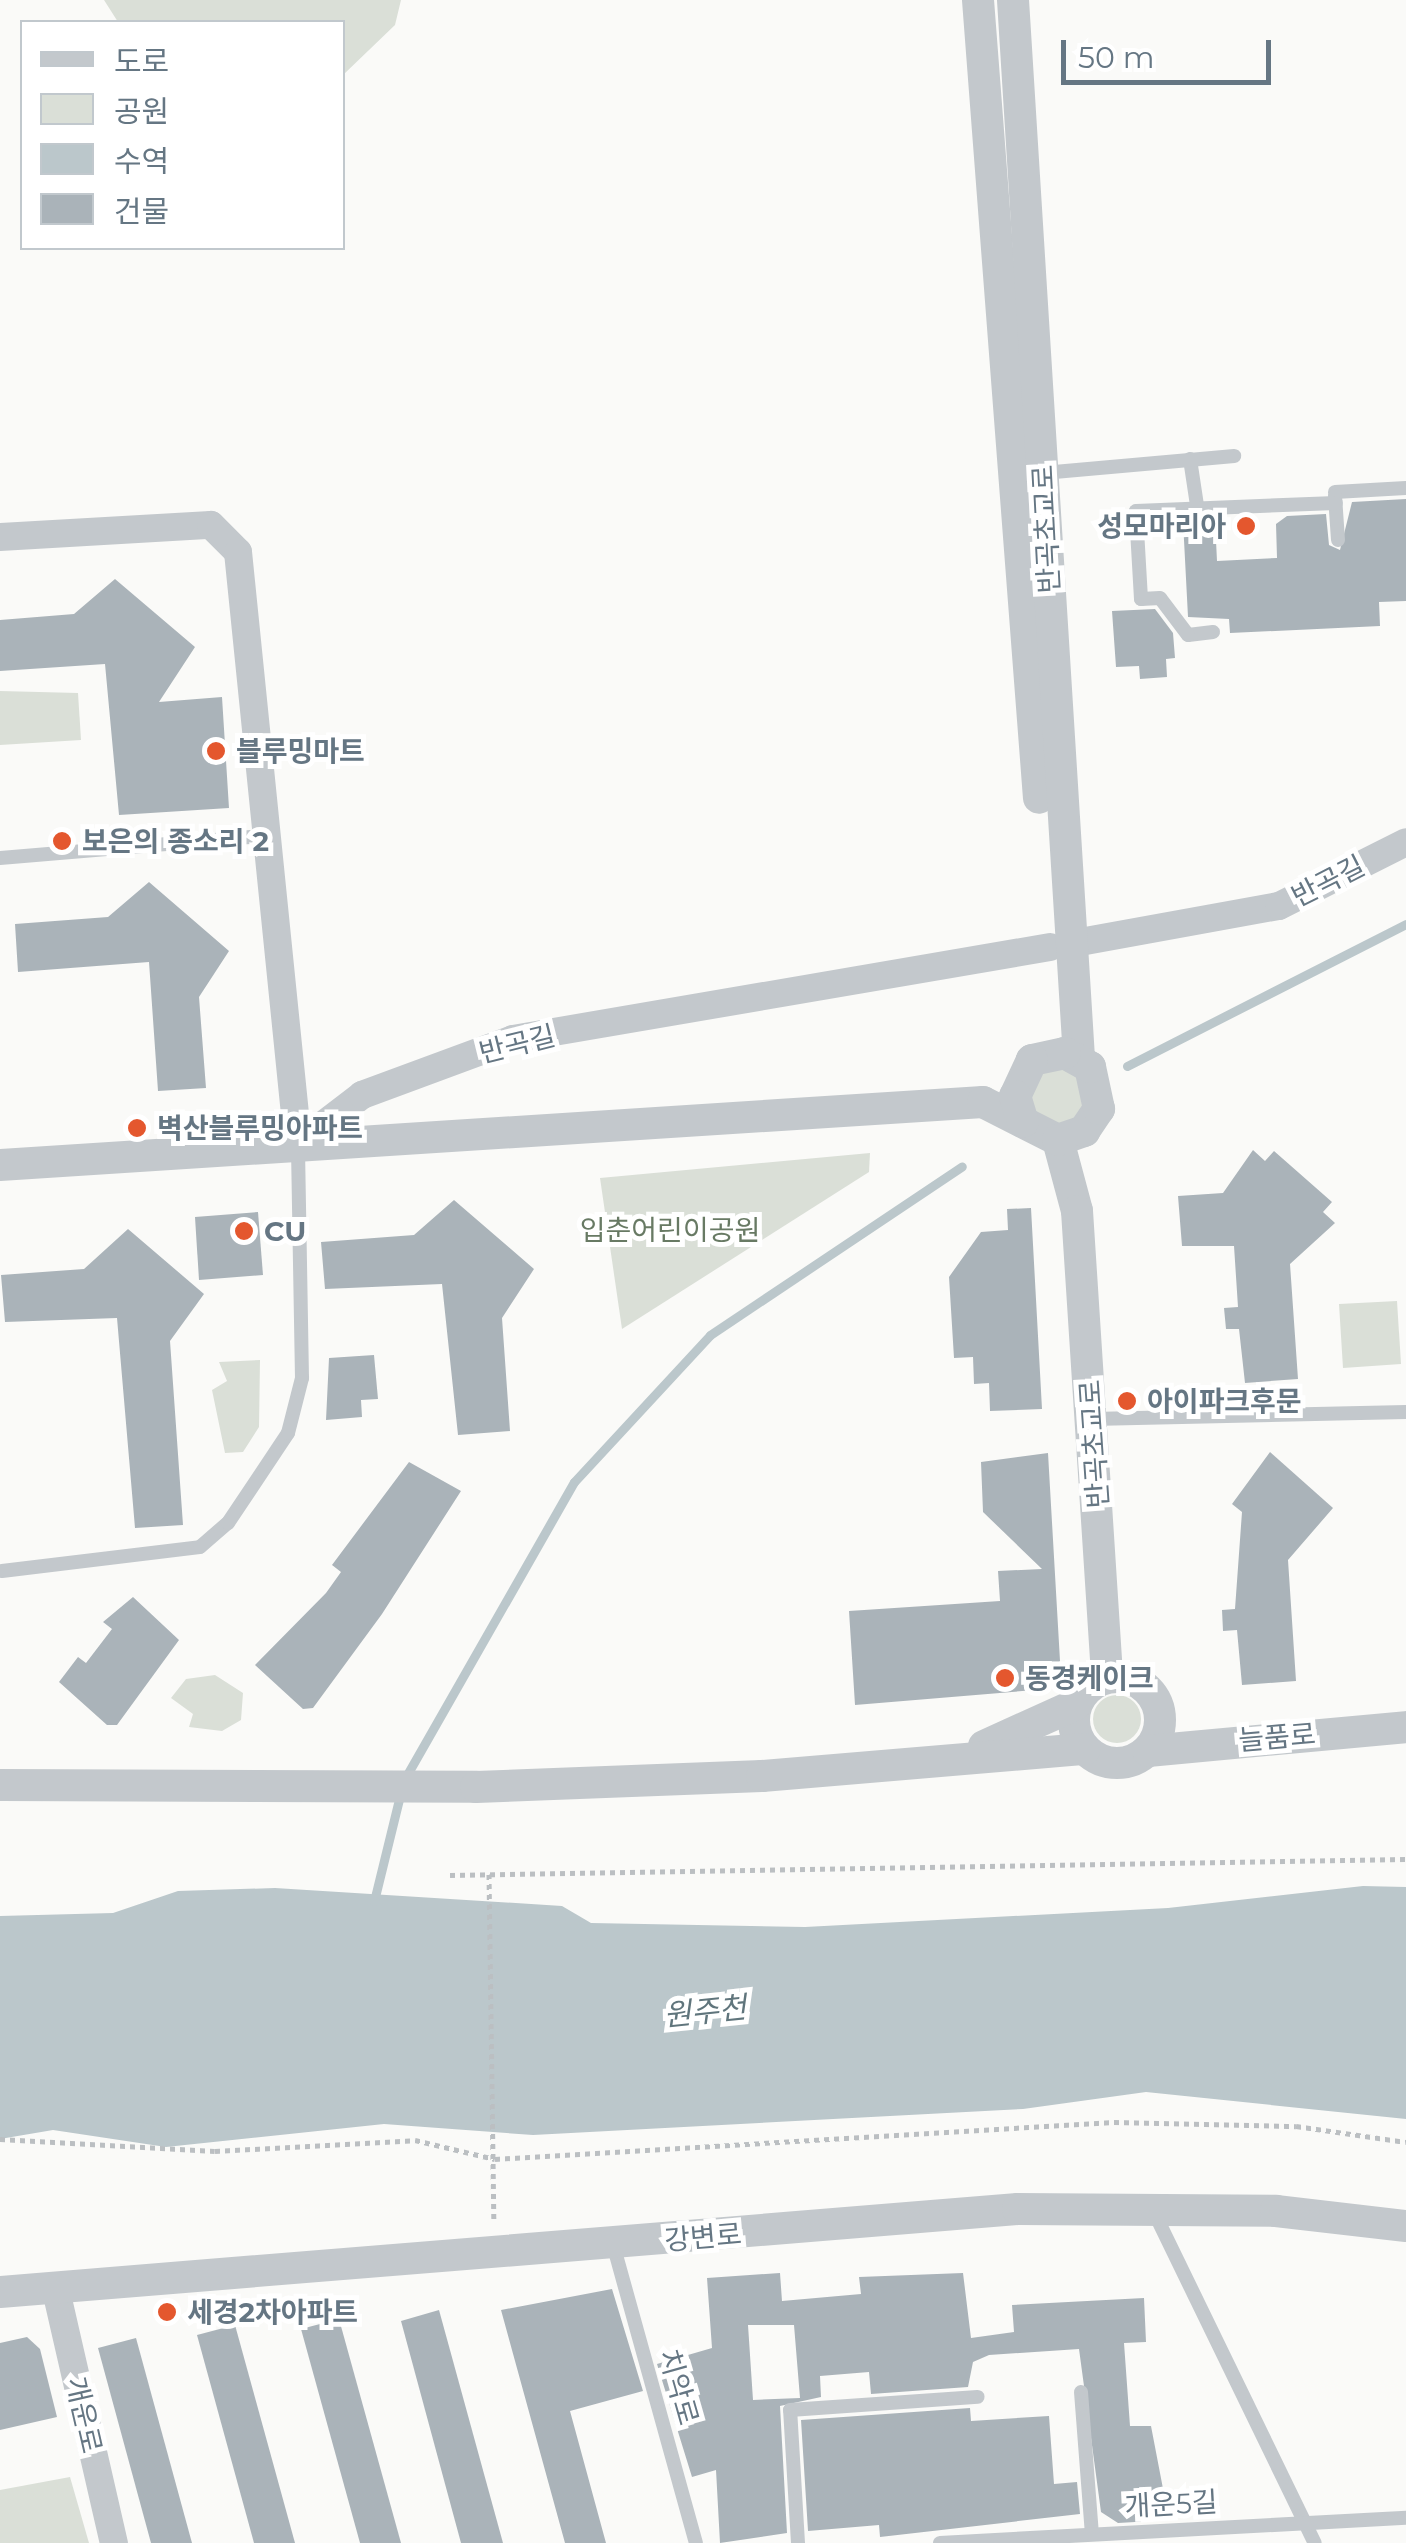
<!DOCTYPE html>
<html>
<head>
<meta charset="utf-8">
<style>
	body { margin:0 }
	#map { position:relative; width:1406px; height:2543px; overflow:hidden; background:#fafaf8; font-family:Montserrat,"Noto Sans KR",sans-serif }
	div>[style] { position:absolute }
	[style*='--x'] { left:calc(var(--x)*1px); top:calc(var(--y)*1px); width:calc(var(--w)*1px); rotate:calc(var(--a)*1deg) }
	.green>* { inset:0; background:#dadfd7 }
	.round { border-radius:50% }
	.water>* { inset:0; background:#bbc7cb }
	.stream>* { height:9px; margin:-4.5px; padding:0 4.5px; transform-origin:4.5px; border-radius:4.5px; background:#bbc7cb }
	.building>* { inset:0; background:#aab3b9 }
	.path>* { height:5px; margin-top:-2.5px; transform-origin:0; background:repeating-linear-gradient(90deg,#bbbfc2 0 5px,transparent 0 10px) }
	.service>* { height:14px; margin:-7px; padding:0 7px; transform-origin:7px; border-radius:7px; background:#c3c8cc }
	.minor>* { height:28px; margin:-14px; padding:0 14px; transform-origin:14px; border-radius:14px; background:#c3c8cc }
	.tertiary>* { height:32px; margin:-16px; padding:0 16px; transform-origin:16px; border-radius:16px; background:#c3c8cc }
	.tertiary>.ring { margin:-16px; padding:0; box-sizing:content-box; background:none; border:32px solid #c3c8cc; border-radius:50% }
	.dots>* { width:28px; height:28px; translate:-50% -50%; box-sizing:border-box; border:5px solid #fff; border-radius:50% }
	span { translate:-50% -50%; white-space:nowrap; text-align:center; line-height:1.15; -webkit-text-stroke:10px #fff; paint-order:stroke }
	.poi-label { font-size:28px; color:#657683; font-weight:700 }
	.right { translate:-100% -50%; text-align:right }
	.left { translate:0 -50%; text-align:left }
	.street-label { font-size:28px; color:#657683 }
	.park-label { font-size:28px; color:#687a64 }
	.water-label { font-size:30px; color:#60757c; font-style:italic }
	.legend { position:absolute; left:20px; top:20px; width:325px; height:230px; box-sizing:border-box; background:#fff; border:2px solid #c1c8cd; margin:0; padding:12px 18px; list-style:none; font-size:30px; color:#657683 }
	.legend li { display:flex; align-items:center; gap:20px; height:50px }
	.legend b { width:50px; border:2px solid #c1c8cd }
	.scale { position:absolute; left:1061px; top:40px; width:210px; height:45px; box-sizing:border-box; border:5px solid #657683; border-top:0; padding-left:12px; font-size:30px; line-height:35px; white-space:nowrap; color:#657683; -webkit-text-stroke:8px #fff; paint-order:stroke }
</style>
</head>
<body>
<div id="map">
	<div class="green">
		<div style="clip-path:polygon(104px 0,401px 0,395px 25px,343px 75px,342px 22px,118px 22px)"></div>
		<div style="clip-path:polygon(0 691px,78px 693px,81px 740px,0 745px)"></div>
		<div style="clip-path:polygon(1052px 1066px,1081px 1076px,1083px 1114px,1058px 1127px,1034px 1114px,1029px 1086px)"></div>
		<div style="clip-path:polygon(870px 1153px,869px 1172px,622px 1329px,600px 1178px)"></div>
		<div style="clip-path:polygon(1397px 1301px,1401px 1364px,1343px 1368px,1339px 1304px)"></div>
		<div style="clip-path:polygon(260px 1360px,259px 1427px,243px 1452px,225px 1453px,212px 1390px,227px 1381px,219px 1362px)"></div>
		<div style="clip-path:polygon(215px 1675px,243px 1693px,241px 1720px,222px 1731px,189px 1727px,193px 1714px,171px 1698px,186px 1679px)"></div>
		<div class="round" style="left:1093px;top:1695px;width:48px;height:48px"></div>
		<div style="clip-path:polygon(70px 2477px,89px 2543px,0 2543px,0 2490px)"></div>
	</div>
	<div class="water">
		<div style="clip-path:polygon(1363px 1886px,1406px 1887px,1406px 2119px,1146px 2092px,1023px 2109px,533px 2135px,384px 2124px,166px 2147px,53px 2130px,0 2139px,0 1916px,113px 1913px,178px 1891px,275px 1888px,562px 1906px,591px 1923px,805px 1927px,1168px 1908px)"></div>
	</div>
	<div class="stream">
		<div style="--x:1127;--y:1066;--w:313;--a:-27"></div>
		<div style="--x:404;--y:1780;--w:343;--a:-60.3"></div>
		<div style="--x:574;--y:1482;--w:200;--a:-47.2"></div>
		<div style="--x:710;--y:1335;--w:303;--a:-33.8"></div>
		<div style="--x:374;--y:1901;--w:109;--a:-76.2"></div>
	</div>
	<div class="building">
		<div style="clip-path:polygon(1406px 499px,1406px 601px,1379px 602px,1380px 626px,1230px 633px,1229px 619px,1188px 617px,1183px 521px,1215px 520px,1217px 561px,1277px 558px,1276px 524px,1287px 516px,1326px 514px,1329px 545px,1340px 550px,1352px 502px)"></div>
		<div style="clip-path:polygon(115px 579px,195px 647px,159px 702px,222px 697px,229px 808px,119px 815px,105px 664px,0 671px,0 620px,74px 614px)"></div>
		<div style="clip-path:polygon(1155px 609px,1173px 633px,1175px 658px,1166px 659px,1167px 677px,1140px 679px,1139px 666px,1116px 667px,1112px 611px)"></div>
		<div style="clip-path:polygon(149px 882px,229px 951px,199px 997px,206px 1088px,158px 1091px,149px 962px,18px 972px,15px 924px,108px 917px)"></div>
		<div style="clip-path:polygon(1253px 1150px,1265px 1161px,1274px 1151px,1332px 1202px,1323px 1212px,1335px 1223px,1290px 1264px,1298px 1379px,1245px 1383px,1239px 1329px,1226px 1329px,1224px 1308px,1238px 1307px,1234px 1246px,1182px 1246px,1178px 1196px,1223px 1193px)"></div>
		<div style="clip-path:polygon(454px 1200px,534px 1269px,502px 1318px,510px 1431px,458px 1435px,442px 1284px,325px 1289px,321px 1242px,414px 1235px)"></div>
		<div style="clip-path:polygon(1031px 1208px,1042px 1409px,990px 1411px,989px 1383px,974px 1384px,973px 1357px,954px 1358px,949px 1277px,981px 1232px,1008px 1230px,1007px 1209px)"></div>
		<div style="clip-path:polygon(258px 1212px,263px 1275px,199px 1280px,195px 1217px)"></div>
		<div style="clip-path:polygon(128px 1229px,204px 1294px,170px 1341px,183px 1525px,135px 1528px,117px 1318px,5px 1322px,1px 1275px,84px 1269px)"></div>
		<div style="clip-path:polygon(374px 1355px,378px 1399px,361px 1400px,362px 1417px,326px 1420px,329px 1358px)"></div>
		<div style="clip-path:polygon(1270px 1452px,1333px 1508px,1288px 1560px,1296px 1681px,1242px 1685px,1237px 1630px,1223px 1631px,1222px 1610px,1235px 1609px,1242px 1512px,1232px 1504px)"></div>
		<div style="clip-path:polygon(1048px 1453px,1060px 1661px,1035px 1690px,855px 1705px,849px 1611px,1000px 1601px,998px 1571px,1042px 1569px,983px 1512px,981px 1462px)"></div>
		<div style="clip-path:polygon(409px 1462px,461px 1491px,382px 1614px,313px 1708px,303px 1709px,255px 1665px,326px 1593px,341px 1572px,332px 1565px)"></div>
		<div style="clip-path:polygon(133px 1597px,179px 1640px,117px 1725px,107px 1725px,59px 1682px,78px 1657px,86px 1663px,112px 1629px,103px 1622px)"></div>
		<div style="clip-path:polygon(evenodd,780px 2273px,782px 2301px,861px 2294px,859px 2277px,963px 2273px,971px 2338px,1014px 2332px,1012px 2305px,1144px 2298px,1146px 2342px,1124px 2343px,1130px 2426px,1151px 2426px,1169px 2520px,1118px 2523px,1101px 2512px,1079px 2349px,989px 2355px,973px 2362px,968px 2387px,871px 2394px,869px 2372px,820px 2376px,821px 2397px,780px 2406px,787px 2533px,720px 2543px,716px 2470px,692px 2477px,657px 2364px,712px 2348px,707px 2278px,780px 2273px,748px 2325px,794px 2325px,800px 2398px,753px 2400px,748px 2325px)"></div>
		<div style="clip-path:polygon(612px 2289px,643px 2391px,570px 2411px,606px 2543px,565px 2543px,501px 2310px)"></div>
		<div style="clip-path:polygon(439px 2310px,503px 2543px,461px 2543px,401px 2321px)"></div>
		<div style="clip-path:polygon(339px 2319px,401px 2543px,360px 2543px,301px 2329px)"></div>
		<div style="clip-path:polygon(235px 2325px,295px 2543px,254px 2543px,197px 2335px)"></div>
		<div style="clip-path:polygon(27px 2337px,40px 2349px,57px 2417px,0 2430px,0 2343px)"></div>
		<div style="clip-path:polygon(136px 2338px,192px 2543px,151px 2543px,98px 2348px)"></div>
		<div style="clip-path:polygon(970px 2408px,971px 2421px,1049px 2416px,1054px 2484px,1077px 2482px,1080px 2514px,880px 2537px,879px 2525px,808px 2531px,801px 2420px)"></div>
	</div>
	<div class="path">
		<div style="--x:489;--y:1874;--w:347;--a:89.2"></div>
		<div style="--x:450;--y:1875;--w:956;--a:-0.96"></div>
		<div style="--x:0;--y:2139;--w:215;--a:3.2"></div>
		<div style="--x:215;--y:2151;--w:200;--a:-3.1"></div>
		<div style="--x:415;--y:2140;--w:82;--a:13.4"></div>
		<div style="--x:495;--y:2159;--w:620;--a:-3.42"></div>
		<div style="--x:1114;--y:2122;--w:182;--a:1.3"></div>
		<div style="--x:1296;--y:2126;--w:111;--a:8.3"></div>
	</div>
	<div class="service">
		<div style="--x:1190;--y:459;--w:54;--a:81.4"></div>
		<div style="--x:1043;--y:473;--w:192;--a:-5.1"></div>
		<div style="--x:1335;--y:492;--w:71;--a:-3.2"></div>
		<div style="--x:1335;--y:496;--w:44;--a:86.1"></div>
		<div style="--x:1213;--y:632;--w:25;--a:173"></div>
		<div style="--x:1188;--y:635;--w:46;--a:-127.1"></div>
		<div style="--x:1160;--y:598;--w:19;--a:177"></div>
		<div style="--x:1141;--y:599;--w:88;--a:-93.3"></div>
		<div style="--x:1136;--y:511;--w:200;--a:-2.3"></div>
		<div style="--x:0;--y:858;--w:273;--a:-4.8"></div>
		<div style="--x:1092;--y:1419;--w:314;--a:-1.3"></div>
		<div style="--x:2;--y:1571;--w:199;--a:-6.9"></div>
		<div style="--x:200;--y:1547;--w:37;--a:-41"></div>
		<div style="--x:228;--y:1523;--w:108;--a:-56.3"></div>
		<div style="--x:288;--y:1433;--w:57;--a:-75.7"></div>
		<div style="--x:302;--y:1378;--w:233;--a:-91"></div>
		<div style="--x:1153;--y:2210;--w:370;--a:64.1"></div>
		<div style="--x:613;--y:2244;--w:310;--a:74.5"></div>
		<div style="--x:1081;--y:2392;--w:142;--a:85.6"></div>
		<div style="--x:798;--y:2543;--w:133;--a:-93.4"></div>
		<div style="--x:790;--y:2410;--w:188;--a:-4"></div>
		<div style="--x:940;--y:2543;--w:467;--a:-3.1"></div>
	</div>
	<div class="minor">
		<div style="--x:0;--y:537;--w:211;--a:-3.3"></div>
		<div style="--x:211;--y:525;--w:38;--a:45"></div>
		<div style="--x:238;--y:552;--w:595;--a:84.21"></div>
		<div style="--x:1069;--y:944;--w:213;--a:-10.3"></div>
		<div style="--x:1279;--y:906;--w:142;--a:-26.7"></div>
		<div style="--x:298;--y:1144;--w:81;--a:-37.4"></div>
		<div style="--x:362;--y:1095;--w:161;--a:-20.3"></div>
		<div style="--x:513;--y:1039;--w:545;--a:-9.72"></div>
		<div style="--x:55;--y:2286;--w:264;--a:77.1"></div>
	</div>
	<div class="tertiary">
		<div style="--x:978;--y:0;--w:800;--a:85.63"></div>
		<div style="--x:1013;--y:0;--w:1060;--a:86.43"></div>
		<div style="--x:1058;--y:1140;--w:73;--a:75"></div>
		<div style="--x:1077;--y:1211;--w:467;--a:86.3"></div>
		<div style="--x:0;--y:1165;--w:985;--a:-3.67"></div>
		<div style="--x:983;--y:1102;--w:84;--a:26.9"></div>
		<div style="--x:1058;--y:1140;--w:28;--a:-19"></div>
		<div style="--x:1084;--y:1131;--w:27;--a:-56"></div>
		<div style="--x:1099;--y:1109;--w:43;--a:-102.1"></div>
		<div style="--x:1090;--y:1067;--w:29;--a:-151"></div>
		<div style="--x:1065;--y:1053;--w:34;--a:168"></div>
		<div style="--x:1032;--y:1060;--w:40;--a:115"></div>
		<div style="--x:1015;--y:1096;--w:27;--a:73"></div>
		<div class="ring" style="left:1074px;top:1677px;width:54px;height:54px"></div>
		<div style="--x:984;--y:1746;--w:100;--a:-24.3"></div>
		<div style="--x:1148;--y:1751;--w:259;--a:-5.3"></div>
		<div style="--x:0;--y:1785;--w:476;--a:0.2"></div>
		<div style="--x:476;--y:1787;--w:286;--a:-2.2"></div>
		<div style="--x:762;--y:1776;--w:324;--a:-4.8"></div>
		<div style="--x:0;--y:2292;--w:1021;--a:-4.66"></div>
		<div style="--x:1018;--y:2209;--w:258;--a:0.4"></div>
		<div style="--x:1276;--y:2211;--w:131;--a:6.6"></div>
	</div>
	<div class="dots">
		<div style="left:1246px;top:526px;background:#e4572e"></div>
		<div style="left:216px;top:751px;background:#e4572e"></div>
		<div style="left:62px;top:841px;background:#e4572e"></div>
		<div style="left:137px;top:1128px;background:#e4572e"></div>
		<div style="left:244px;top:1231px;background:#e4572e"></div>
		<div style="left:1127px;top:1401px;background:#e4572e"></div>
		<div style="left:1005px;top:1678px;background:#e4572e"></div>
		<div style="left:167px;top:2312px;background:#e4572e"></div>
	</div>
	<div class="poi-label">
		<span class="right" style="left:1226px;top:526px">성모마리아</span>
		<span class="left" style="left:236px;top:751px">블루밍마트</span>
		<span class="left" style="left:82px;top:841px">보은의 종소리 2</span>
		<span class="left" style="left:157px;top:1128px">벽산블루밍아파트</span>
		<span class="left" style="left:264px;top:1231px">CU</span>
		<span class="left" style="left:1147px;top:1401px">아이파크후문</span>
		<span class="left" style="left:1025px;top:1678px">동경케이크</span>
		<span class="left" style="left:187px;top:2312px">세경2차아파트</span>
	</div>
	<div class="street-label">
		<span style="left:1046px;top:529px;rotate:-93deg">반곡초교로</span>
		<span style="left:1328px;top:881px;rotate:-27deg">반곡길</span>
		<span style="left:517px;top:1044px;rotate:-14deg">반곡길</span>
		<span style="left:1094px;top:1444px;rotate:-94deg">반곡초교로</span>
		<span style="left:1277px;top:1737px;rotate:-5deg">늘품로</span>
		<span style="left:703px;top:2237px;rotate:-5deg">강변로</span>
		<span style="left:679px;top:2387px;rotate:74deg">치악로</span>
		<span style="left:84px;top:2415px;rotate:77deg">개운로</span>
		<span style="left:1171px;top:2504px;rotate:-3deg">개운5길</span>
	</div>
	<div class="park-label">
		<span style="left:670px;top:1230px">입춘어린이공원</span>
	</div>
	<div class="water-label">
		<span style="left:705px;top:2012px;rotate:-6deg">원주천</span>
	</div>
	<ul class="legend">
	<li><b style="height:12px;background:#c3c8cc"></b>도로</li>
	<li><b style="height:28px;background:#dadfd7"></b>공원</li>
	<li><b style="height:28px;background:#bbc7cb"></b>수역</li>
	<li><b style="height:28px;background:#aab3b9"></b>건물</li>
	</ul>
	<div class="scale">50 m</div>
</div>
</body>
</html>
